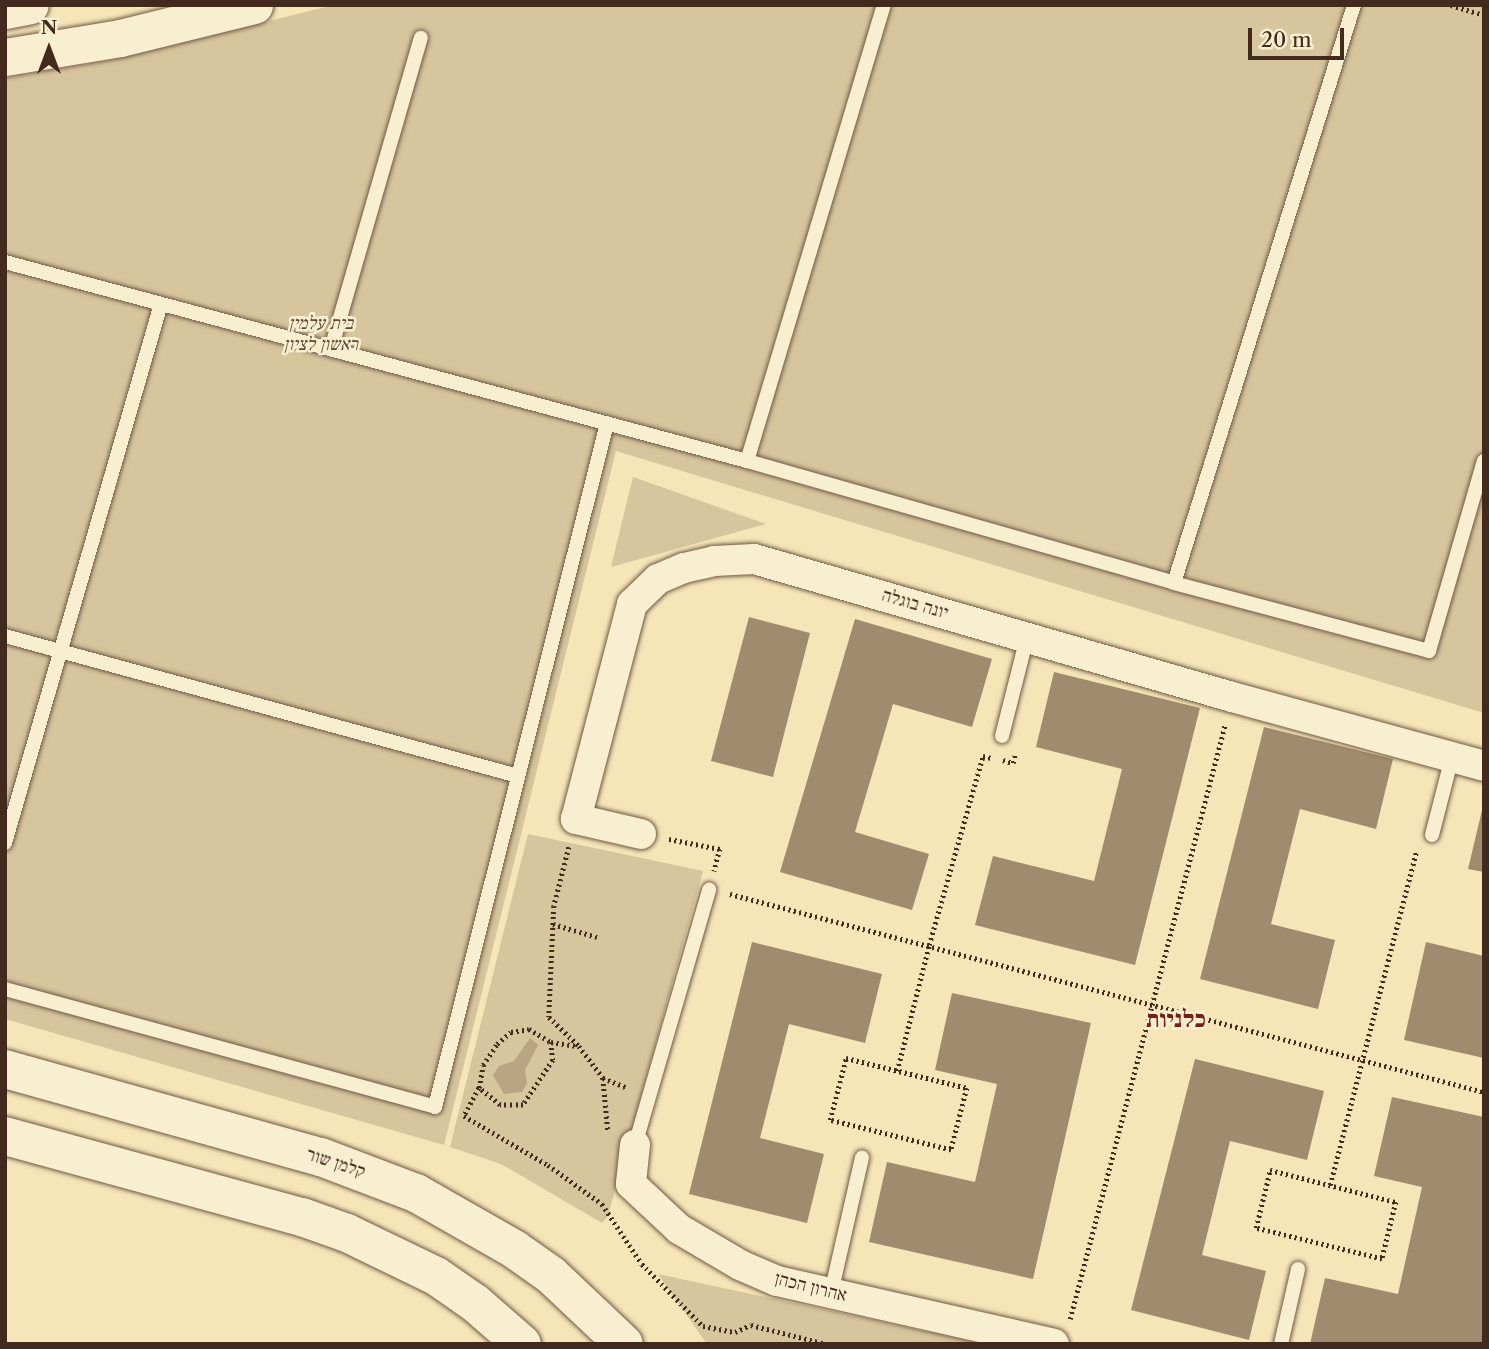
<!DOCTYPE html>
<html>
<head>
<meta charset="utf-8">
<style>
	body { margin:0 }
	#map { position:relative; width:1489px; height:1349px; overflow:hidden; background:#f5e5b7; font-family:"Libre Caslon Text","Frank Ruhl Libre",serif }
	div>[style] { position:absolute }
	[style*='--x'] { left:calc(var(--x)*1px); top:calc(var(--y)*1px); width:calc(var(--w)*1px); rotate:calc(var(--a)*1deg) }
	.green>* { inset:0; background:#d7c59d }
	.water>* { inset:0; background:#b9a583 }
	.building>* { inset:0; background:#a08b6e }
	.path>* { height:4.5px; margin-top:-2.25px; transform-origin:0; background:repeating-linear-gradient(90deg,#442a1e 0 2px,transparent 0 5.5px) }
	.roads { filter:drop-shadow(0 0 2px #705944) drop-shadow(0 0 2px #705944) }
	.service>* { height:14px; margin:-7px; padding:0 7px; transform-origin:7px; border-radius:7px; background:#f8eed0 }
	.minor>* { height:30px; margin:-15px; padding:0 15px; transform-origin:15px; border-radius:15px; background:#f8eed0 }
	.tertiary>* { height:37px; margin:-18.5px; padding:0 18.5px; transform-origin:18.5px; border-radius:18.5px; background:#f8eed0 }
	.secondary>* { height:38px; margin:-19px; padding:0 19px; transform-origin:19px; border-radius:19px; background:#f8eed0 }
	span { translate:-50% -50%; white-space:nowrap; text-align:center; line-height:1.15; -webkit-text-stroke:5px #f8eed0; paint-order:stroke }
	.park-label { font-size:18px; color:#614937; font-style:italic }
	.street-label { font-size:18px; color:#442a1e }
	.district-label { font-size:24px; color:#7a1f14; font-weight:700 }
	.frame { position:absolute; inset:0; border:7px solid #442a1e; pointer-events:none }
	.north { position:absolute; left:14px; top:14px; width:70px; height:70px; -webkit-text-stroke:5px #f8eed0; paint-order:stroke; rotate:0deg; font-size:19px; font-weight:700; line-height:28px; text-align:center; color:#442a1e }
	.north::after { content:''; display:block; margin:auto; width:24px; height:32px; background:#442a1e; clip-path:polygon(50% 0,100% 100%,50% 72%,0 100%) }
	.scale { position:absolute; left:1248px; top:28px; width:96px; height:32px; box-sizing:border-box; border:4px solid #442a1e; border-top:0; padding-left:9px; font-size:21px; line-height:24px; white-space:nowrap; color:#442a1e; -webkit-text-stroke:5px #f8eed0; paint-order:stroke }
</style>
</head>
<body>
<div id="map">
	<div class="green">
		<div style="clip-path:polygon(334px 5px,1484px 5px,1484px 713px,616px 451px,444px 1145px,5px 1019px,5px 78px,104px 61px)"></div>
		<div style="clip-path:polygon(633px 477px,766px 524px,611px 567px)"></div>
		<div style="clip-path:polygon(528px 834px,703px 871px,608px 1216px,602px 1223px,501px 1164px,450px 1147px)"></div>
		<div style="clip-path:polygon(658px 1274px,984px 1344px,707px 1344px)"></div>
	</div>
	<div class="water">
		<div style="clip-path:polygon(530px 1038px,538px 1045px,525px 1070px,527px 1083px,522px 1092px,504px 1094px,493px 1075px,499px 1066px,514px 1061px)"></div>
	</div>
	<div class="building">
		<div style="clip-path:polygon(749px 617px,810px 633px,773px 777px,711px 761px)"></div>
		<div style="clip-path:polygon(855px 619px,992px 659px,972px 727px,893px 704px,855px 832px,929px 854px,912px 910px,780px 872px)"></div>
		<div style="clip-path:polygon(1054px 672px,1200px 708px,1135px 965px,975px 925px,993px 856px,1094px 881px,1122px 769px,1036px 747px)"></div>
		<div style="clip-path:polygon(1264px 727px,1393px 759px,1376px 829px,1300px 809px,1271px 924px,1335px 940px,1318px 1009px,1200px 979px)"></div>
		<div style="clip-path:polygon(1483px 806px,1484px 806px,1484px 872px,1468px 869px)"></div>
		<div style="clip-path:polygon(752px 942px,882px 974px,865px 1043px,789px 1024px,760px 1138px,824px 1154px,807px 1223px,689px 1194px)"></div>
		<div style="clip-path:polygon(1426px 942px,1484px 956px,1484px 1058px,1404px 1040px)"></div>
		<div style="clip-path:polygon(952px 993px,1091px 1023px,1033px 1279px,869px 1242px,887px 1162px,975px 1182px,997px 1084px,935px 1070px)"></div>
		<div style="clip-path:polygon(1195px 1059px,1324px 1091px,1307px 1160px,1230px 1141px,1202px 1255px,1266px 1271px,1249px 1340px,1131px 1310px)"></div>
		<div style="clip-path:polygon(1392px 1097px,1484px 1117px,1483px 1344px,1310px 1344px,1325px 1278px,1398px 1294px,1422px 1187px,1374px 1176px)"></div>
	</div>
	<div class="path">
		<div style="--x:1451;--y:5;--w:34;--a:17"></div>
		<div style="--x:1003;--y:760;--w:10;--a:17"></div>
		<div style="--x:1013;--y:763;--w:8;--a:-76"></div>
		<div style="--x:669;--y:839;--w:52;--a:11.1"></div>
		<div style="--x:720;--y:849;--w:23;--a:105"></div>
		<div style="--x:569;--y:847;--w:61;--a:104.3"></div>
		<div style="--x:554;--y:906;--w:111;--a:92.6"></div>
		<div style="--x:549;--y:1017;--w:42;--a:44"></div>
		<div style="--x:579;--y:1046;--w:40;--a:53"></div>
		<div style="--x:603;--y:1078;--w:53;--a:84.6"></div>
		<div style="--x:730;--y:894;--w:780;--a:14.71"></div>
		<div style="--x:553;--y:924;--w:46;--a:16.5"></div>
		<div style="--x:529;--y:1029;--w:26;--a:31"></div>
		<div style="--x:551;--y:1042;--w:18;--a:84"></div>
		<div style="--x:553;--y:1060;--w:54;--a:123.7"></div>
		<div style="--x:523;--y:1105;--w:23;--a:180"></div>
		<div style="--x:500;--y:1105;--w:27;--a:-141"></div>
		<div style="--x:479;--y:1088;--w:23;--a:-80"></div>
		<div style="--x:483;--y:1065;--w:25;--a:-56"></div>
		<div style="--x:497;--y:1044;--w:18;--a:-41"></div>
		<div style="--x:511;--y:1032;--w:18;--a:-9"></div>
		<div style="--x:551;--y:1042;--w:26;--a:9"></div>
		<div style="--x:846;--y:1058;--w:125;--a:13.9"></div>
		<div style="--x:967;--y:1088;--w:64;--a:104.5"></div>
		<div style="--x:951;--y:1150;--w:125;--a:-166.1"></div>
		<div style="--x:830;--y:1120;--w:64;--a:-75.5"></div>
		<div style="--x:897;--y:1071;--w:130;--a:-75.7"></div>
		<div style="--x:929;--y:945;--w:197;--a:-74.1"></div>
		<div style="--x:983;--y:756;--w:8;--a:14"></div>
		<div style="--x:603;--y:1078;--w:27;--a:22"></div>
		<div style="--x:479;--y:1088;--w:32;--a:118"></div>
		<div style="--x:464;--y:1116;--w:97;--a:30.3"></div>
		<div style="--x:548;--y:1165;--w:67;--a:35.8"></div>
		<div style="--x:602;--y:1204;--w:72;--a:56.3"></div>
		<div style="--x:642;--y:1264;--w:87;--a:45.5"></div>
		<div style="--x:703;--y:1326;--w:33;--a:11"></div>
		<div style="--x:735;--y:1332;--w:17;--a:-24"></div>
		<div style="--x:751;--y:1325;--w:77;--a:14.2"></div>
		<div style="--x:1270;--y:1170;--w:130;--a:14.3"></div>
		<div style="--x:1396;--y:1202;--w:59;--a:103.8"></div>
		<div style="--x:1382;--y:1259;--w:130;--a:-166.2"></div>
		<div style="--x:1256;--y:1228;--w:60;--a:-76.4"></div>
		<div style="--x:1330;--y:1185;--w:344;--a:-75.5"></div>
		<div style="--x:1070;--y:1319;--w:614;--a:-75.38"></div>
	</div>
	<div class="roads">
		<div class="service">
			<div style="--x:1354;--y:5;--w:605;--a:107.3"></div>
			<div style="--x:1174;--y:583;--w:264;--a:14.9"></div>
			<div style="--x:1429;--y:651;--w:198;--a:-73.9"></div>
			<div style="--x:5;--y:262;--w:768;--a:15.01"></div>
			<div style="--x:747;--y:461;--w:444;--a:15.9"></div>
			<div style="--x:331;--y:349;--w:324;--a:-73.9"></div>
			<div style="--x:747;--y:461;--w:476;--a:-73.3"></div>
			<div style="--x:5;--y:636;--w:532;--a:15.26"></div>
			<div style="--x:1002;--y:736;--w:102;--a:-75.8"></div>
			<div style="--x:1432;--y:835;--w:81;--a:-75.6"></div>
			<div style="--x:5;--y:843;--w:561;--a:-73.86"></div>
			<div style="--x:5;--y:989;--w:446;--a:15.3"></div>
			<div style="--x:435;--y:1107;--w:705;--a:-75.88"></div>
			<div style="--x:635;--y:1145;--w:266;--a:-73.8"></div>
			<div style="--x:831;--y:1293;--w:139;--a:-77.1"></div>
			<div style="--x:1281;--y:1344;--w:77;--a:-77.2"></div>
		</div>
		<div class="minor">
			<div style="--x:641;--y:834;--w:67;--a:-167"></div>
			<div style="--x:576;--y:819;--w:222;--a:-75.4"></div>
			<div style="--x:632;--y:604;--w:36;--a:-44"></div>
			<div style="--x:658;--y:579;--w:28;--a:-23"></div>
			<div style="--x:684;--y:568;--w:31;--a:-13"></div>
			<div style="--x:714;--y:561;--w:40;--a:-2.9"></div>
			<div style="--x:754;--y:559;--w:498;--a:16.1"></div>
			<div style="--x:1232;--y:697;--w:261;--a:15.3"></div>
			<div style="--x:635;--y:1145;--w:39;--a:96"></div>
			<div style="--x:631;--y:1184;--w:66;--a:43.2"></div>
			<div style="--x:679;--y:1229;--w:71;--a:30.5"></div>
			<div style="--x:740;--y:1265;--w:40;--a:23.4"></div>
			<div style="--x:777;--y:1281;--w:284;--a:12.8"></div>
		</div>
		<div class="tertiary">
			<div style="--x:5;--y:10;--w:25;--a:-11"></div>
			<div style="--x:5;--y:57;--w:117;--a:-9.4"></div>
			<div style="--x:120;--y:38;--w:138;--a:-13.8"></div>
		</div>
		<div class="secondary">
			<div style="--x:5;--y:1069;--w:328;--a:15.6"></div>
			<div style="--x:321;--y:1157;--w:102;--a:20.8"></div>
			<div style="--x:416;--y:1193;--w:113;--a:29.7"></div>
			<div style="--x:514;--y:1249;--w:45;--a:35.1"></div>
			<div style="--x:551;--y:1275;--w:100;--a:43.4"></div>
			<div style="--x:5;--y:1136;--w:308;--a:15.3"></div>
			<div style="--x:302;--y:1217;--w:48;--a:19.6"></div>
			<div style="--x:347;--y:1233;--w:99;--a:25.8"></div>
			<div style="--x:436;--y:1276;--w:47;--a:34.7"></div>
			<div style="--x:475;--y:1303;--w:62;--a:41.1"></div>
		</div>
	</div>
	<div class="park-label">
		<span style="left:321px;top:334px">בית עלמין<br>ראשון לציון</span>
	</div>
	<div class="street-label">
		<span style="left:915px;top:604px;rotate:16deg">יונה בוגלה</span>
		<span style="left:336px;top:1163px;rotate:18deg">קלמן שור</span>
		<span style="left:811px;top:1287px;rotate:14deg">אהרון הכהן</span>
	</div>
	<div class="district-label">
		<span style="left:1176px;top:1019px">כלניות</span>
	</div>
	<div class="frame"></div>
	<div class="north">N</div>
	<div class="scale">20 m</div>
</div>
</body>
</html>
